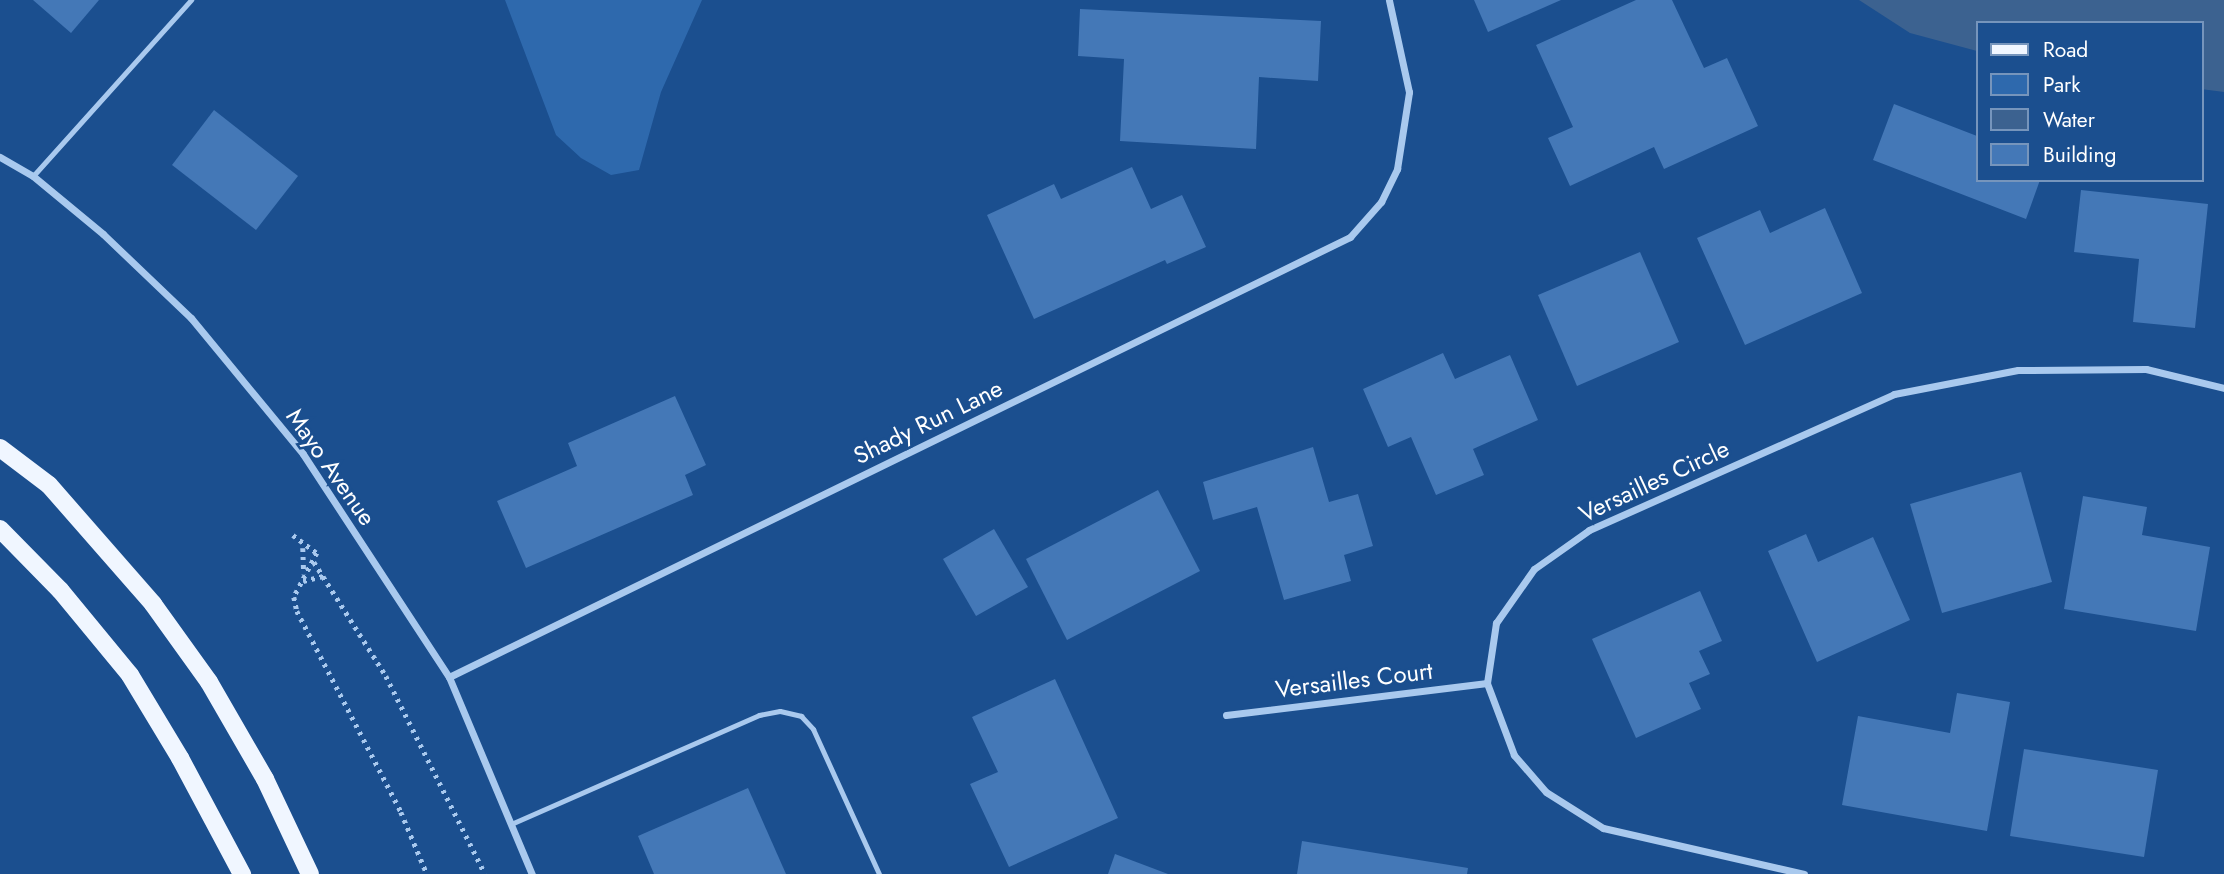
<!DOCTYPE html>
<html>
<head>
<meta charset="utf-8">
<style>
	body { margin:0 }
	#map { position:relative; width:2224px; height:874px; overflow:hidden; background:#1b4f8f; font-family:Jost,sans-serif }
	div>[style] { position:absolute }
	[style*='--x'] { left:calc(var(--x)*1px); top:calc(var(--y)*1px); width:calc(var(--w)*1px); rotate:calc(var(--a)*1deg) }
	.green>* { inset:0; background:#2e69ad }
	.water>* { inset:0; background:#3c6290 }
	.building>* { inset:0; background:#4478b7 }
	.path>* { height:4.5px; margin-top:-2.25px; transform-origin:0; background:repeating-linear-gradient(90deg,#a9c9ee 0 3.5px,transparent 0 8.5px) }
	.lane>* { height:5px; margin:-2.5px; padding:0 2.5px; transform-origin:2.5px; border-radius:2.5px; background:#a9c9ee }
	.street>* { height:7px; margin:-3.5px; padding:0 3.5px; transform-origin:3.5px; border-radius:3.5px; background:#a9c9ee }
	.primary>* { height:18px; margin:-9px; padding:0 9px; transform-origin:9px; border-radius:9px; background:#f0f6ff }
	span { translate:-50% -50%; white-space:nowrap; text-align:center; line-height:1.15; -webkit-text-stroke:5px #1b4f8f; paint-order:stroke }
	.street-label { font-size:24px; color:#fff }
	.legend { position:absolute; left:1976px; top:21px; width:228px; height:161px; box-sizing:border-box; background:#1b4f8f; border:2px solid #7695bc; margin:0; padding:9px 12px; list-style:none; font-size:21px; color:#fff }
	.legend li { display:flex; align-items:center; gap:14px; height:35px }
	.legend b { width:35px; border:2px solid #7695bc }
</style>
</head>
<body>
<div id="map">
	<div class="green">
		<div style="clip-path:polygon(505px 0,702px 0,661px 92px,639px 170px,611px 175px,581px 158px,556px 135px)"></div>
	</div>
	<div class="water">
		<div style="clip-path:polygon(1859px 0,2224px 0,2224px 92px,2201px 89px,2201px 23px,1977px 23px,1977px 51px,1910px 33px)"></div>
	</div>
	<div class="building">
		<div style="clip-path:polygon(33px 0,99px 0,71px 33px)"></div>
		<div style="clip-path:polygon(1474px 0,1561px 0,1488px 32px)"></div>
		<div style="clip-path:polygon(1636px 0,1672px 0,1704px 68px,1727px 58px,1758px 126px,1664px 169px,1654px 147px,1570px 186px,1548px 138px,1573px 127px,1536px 45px)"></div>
		<div style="clip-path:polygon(1080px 9px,1321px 21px,1318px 81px,1259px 77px,1256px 149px,1120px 141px,1124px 59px,1078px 56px)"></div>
		<div style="clip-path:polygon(1894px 104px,1977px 136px,1977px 180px,2040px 180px,2026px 219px,1873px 160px)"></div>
		<div style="clip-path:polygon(214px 110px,298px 176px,256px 230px,172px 165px)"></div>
		<div style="clip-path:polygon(1132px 167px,1151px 209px,1182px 195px,1206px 247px,1167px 264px,1165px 260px,1034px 319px,987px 215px,1054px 184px,1061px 199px)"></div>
		<div style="clip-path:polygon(2081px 190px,2208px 204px,2195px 328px,2133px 322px,2139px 259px,2074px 252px)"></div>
		<div style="clip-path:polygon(1825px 208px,1862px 293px,1745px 345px,1697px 238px,1760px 210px,1770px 233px)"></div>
		<div style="clip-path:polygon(1640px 252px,1679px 342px,1577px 386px,1538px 295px)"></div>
		<div style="clip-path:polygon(1443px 353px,1455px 379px,1510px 355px,1538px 420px,1473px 449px,1484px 475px,1436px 495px,1411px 437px,1388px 447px,1363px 389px)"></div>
		<div style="clip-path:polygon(675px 396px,706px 465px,685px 475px,693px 495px,526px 568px,497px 501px,577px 466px,568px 443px)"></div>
		<div style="clip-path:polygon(1313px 447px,1329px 502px,1358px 494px,1373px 546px,1344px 555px,1351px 581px,1284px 600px,1257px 507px,1213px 520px,1203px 482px)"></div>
		<div style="clip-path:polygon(2021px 472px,2052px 582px,1942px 613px,1910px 504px)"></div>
		<div style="clip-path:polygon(1158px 490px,1200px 571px,1067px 640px,1026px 559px)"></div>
		<div style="clip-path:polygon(2083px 496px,2147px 507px,2142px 535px,2210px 547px,2196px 631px,2064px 609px)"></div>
		<div style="clip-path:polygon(994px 529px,1028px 587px,976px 616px,943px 559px)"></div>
		<div style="clip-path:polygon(1806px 534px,1818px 562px,1873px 537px,1910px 620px,1817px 662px,1768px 551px)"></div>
		<div style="clip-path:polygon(1700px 591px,1722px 641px,1699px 651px,1710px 674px,1689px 683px,1701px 709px,1636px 738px,1592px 639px)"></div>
		<div style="clip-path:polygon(1055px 679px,1118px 818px,1009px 867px,970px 784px,998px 772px,972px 717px)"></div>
		<div style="clip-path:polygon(1957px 693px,2010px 702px,1987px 831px,1842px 805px,1858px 716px,1950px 733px)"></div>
		<div style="clip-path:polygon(2024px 749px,2158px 770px,2144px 857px,2010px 836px)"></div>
		<div style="clip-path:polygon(748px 788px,786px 874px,654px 874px,638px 836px)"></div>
		<div style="clip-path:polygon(1302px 841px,1468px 868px,1467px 874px,1297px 874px)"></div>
		<div style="clip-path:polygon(1115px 854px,1168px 874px,1108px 874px)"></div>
	</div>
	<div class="path">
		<div style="--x:293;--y:535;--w:30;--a:37"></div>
		<div style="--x:317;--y:553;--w:50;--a:117.6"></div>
		<div style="--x:294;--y:597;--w:14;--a:78"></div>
		<div style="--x:297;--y:611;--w:226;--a:62.6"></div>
		<div style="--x:401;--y:812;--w:67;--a:67.2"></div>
		<div style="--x:303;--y:548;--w:26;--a:88"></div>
		<div style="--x:314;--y:562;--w:135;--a:57.7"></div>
		<div style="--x:386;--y:676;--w:221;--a:63.4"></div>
		<div style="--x:303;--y:581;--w:21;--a:-14"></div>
	</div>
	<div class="lane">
		<div style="--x:33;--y:176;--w:237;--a:-48.1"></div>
		<div style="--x:511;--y:824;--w:271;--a:-23.7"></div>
		<div style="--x:759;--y:715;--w:21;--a:-11"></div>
		<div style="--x:780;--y:711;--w:22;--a:13"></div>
		<div style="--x:801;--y:716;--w:18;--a:47"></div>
		<div style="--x:813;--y:729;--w:159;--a:65.5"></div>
	</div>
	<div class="street">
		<div style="--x:0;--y:157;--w:38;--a:30"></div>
		<div style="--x:33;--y:176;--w:91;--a:39.6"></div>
		<div style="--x:103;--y:234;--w:122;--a:43.7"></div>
		<div style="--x:191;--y:318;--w:176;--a:50.5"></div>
		<div style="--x:303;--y:454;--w:267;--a:56.8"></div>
		<div style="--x:449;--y:677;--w:214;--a:67.2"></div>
		<div style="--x:449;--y:677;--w:1003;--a:-26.03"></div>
		<div style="--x:1350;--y:237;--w:47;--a:-48.5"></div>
		<div style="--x:1381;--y:202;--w:37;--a:-64"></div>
		<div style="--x:1397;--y:169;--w:78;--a:-81.1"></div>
		<div style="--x:1409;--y:92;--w:94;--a:-102.3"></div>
		<div style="--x:1226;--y:715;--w:263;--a:-7"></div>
		<div style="--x:1804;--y:874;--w:206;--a:-167.1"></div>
		<div style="--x:1603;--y:828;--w:67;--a:-147.7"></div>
		<div style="--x:1546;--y:792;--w:49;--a:-130.9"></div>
		<div style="--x:1514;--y:755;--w:77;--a:-110.6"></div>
		<div style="--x:1487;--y:683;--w:61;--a:-81.5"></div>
		<div style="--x:1496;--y:623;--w:66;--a:-54.9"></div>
		<div style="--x:1534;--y:569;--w:67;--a:-35.3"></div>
		<div style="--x:1589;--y:530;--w:334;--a:-24"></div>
		<div style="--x:1894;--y:394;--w:126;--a:-11"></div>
		<div style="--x:2018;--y:370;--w:128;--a:-0.4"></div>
		<div style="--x:2146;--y:369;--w:80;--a:13.7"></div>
	</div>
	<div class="primary">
		<div style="--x:0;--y:448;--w:61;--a:37.1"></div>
		<div style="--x:49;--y:485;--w:158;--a:48.8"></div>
		<div style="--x:153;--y:604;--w:96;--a:54.3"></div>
		<div style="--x:209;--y:682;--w:112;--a:60"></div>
		<div style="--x:265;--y:779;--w:105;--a:64.7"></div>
		<div style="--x:0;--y:529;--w:86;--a:45.5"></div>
		<div style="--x:60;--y:590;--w:110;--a:50.5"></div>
		<div style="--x:130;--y:675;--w:97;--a:58.9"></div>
		<div style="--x:180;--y:758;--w:132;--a:61.9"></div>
	</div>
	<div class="street-label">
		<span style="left:928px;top:422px;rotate:-26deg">Shady Run Lane</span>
		<span style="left:331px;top:467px;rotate:55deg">Mayo Avenue</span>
		<span style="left:1654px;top:481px;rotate:-25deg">Versailles Circle</span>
		<span style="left:1354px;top:680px;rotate:-7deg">Versailles Court</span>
	</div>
	<ul class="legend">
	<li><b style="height:9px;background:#f0f6ff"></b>Road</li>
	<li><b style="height:19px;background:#2e69ad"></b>Park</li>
	<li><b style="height:19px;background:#3c6290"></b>Water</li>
	<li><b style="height:19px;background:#4478b7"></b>Building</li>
	</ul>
</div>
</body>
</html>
